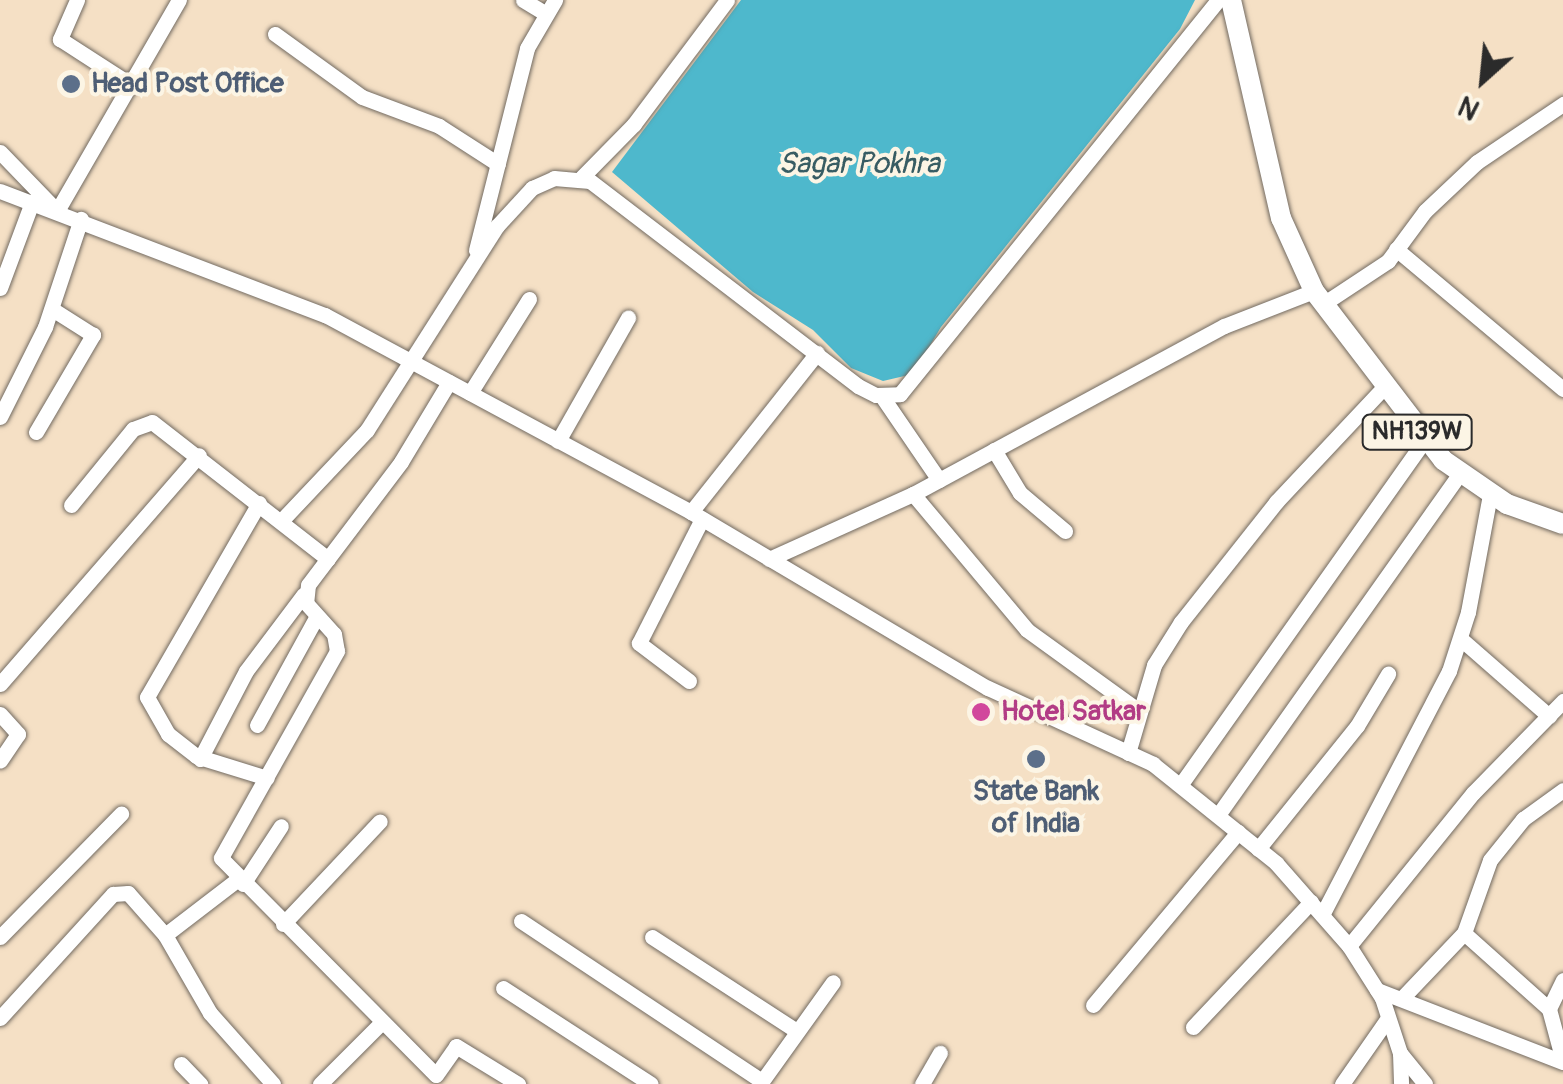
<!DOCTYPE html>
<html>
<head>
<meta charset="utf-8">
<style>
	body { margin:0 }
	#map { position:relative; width:1563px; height:1084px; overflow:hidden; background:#f5e0c5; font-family:Pangolin,sans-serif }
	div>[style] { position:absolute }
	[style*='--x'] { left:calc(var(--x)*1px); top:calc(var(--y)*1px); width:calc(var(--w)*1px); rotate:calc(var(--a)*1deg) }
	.water>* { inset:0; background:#4eb8cc }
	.roads { filter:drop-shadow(0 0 2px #726a61) drop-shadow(0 0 2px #726a61) }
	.minor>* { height:15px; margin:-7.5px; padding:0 7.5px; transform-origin:7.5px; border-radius:7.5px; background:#fff }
	.highway>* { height:20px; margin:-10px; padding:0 10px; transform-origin:10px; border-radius:10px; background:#fff }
	.dots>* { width:28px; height:28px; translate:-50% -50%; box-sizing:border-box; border:5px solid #fcf5e5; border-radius:50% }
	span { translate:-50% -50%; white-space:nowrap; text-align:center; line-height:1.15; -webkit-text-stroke:8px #fcf5e5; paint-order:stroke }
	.shield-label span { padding:2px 8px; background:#fcf5e5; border:2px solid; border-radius:8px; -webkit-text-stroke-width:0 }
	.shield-label { font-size:25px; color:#2b2b2b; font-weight:700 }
	.service-label { font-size:28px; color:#4e5e75; font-weight:700 }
	.left { translate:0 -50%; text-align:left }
	.hotel-label { font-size:28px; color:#b23c85; font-weight:700 }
	.water-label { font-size:30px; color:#375c63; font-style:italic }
	.north { position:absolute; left:1433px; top:30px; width:100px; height:100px; -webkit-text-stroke:8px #fcf5e5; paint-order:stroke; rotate:207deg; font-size:28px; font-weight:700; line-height:40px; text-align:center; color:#2b2b2b }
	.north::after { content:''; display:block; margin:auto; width:35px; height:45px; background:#2b2b2b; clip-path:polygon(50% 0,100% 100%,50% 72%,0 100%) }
</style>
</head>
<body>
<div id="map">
	<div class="water">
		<div style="clip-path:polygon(741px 0,1195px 0,1180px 29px,941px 327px,913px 374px,883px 381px,851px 368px,813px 330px,753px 292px,612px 172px)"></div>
	</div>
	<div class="roads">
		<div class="minor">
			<div style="--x:77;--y:0;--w:43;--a:113.6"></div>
			<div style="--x:60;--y:39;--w:85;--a:32.9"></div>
			<div style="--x:523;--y:0;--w:26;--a:31"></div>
			<div style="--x:275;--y:34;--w:107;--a:35.9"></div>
			<div style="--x:362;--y:97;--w:82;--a:20.6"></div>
			<div style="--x:439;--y:126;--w:70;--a:32.8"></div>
			<div style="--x:0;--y:152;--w:82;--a:46"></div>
			<div style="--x:57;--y:211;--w:244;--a:-60"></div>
			<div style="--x:582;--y:177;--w:74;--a:-45.5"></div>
			<div style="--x:634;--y:124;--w:155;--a:-53.1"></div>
			<div style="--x:0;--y:191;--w:348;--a:20.9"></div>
			<div style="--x:325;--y:315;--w:416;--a:28.3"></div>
			<div style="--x:691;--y:512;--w:345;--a:30.7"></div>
			<div style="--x:988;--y:688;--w:182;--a:24.7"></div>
			<div style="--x:1153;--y:764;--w:158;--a:38.8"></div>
			<div style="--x:1276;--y:863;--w:111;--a:48.7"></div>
			<div style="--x:1349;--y:946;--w:62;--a:57.6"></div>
			<div style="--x:1382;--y:998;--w:58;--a:71.9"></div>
			<div style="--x:1400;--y:1053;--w:31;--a:88"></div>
			<div style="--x:1396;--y:249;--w:218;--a:40"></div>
			<div style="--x:476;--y:250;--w:208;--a:-75.8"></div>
			<div style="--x:527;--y:48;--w:56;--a:-59.7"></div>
			<div style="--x:0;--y:288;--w:92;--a:-69.6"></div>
			<div style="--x:1323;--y:304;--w:78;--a:-33.5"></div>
			<div style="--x:1388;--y:261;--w:62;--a:-53.5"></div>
			<div style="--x:1425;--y:211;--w:71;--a:-43.3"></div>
			<div style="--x:1477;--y:162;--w:104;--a:-34"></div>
			<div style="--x:449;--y:382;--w:93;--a:121"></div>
			<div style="--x:401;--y:462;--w:154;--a:127.1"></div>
			<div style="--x:308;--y:585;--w:18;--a:96"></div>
			<div style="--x:306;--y:603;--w:42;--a:47.9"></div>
			<div style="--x:334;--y:634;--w:17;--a:80"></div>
			<div style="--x:337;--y:651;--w:237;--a:119.3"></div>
			<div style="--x:221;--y:858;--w:305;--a:45.3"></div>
			<div style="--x:436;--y:1075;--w:35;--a:-55"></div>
			<div style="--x:456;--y:1046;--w:73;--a:31.5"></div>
			<div style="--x:470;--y:393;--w:111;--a:-57.9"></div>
			<div style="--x:881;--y:395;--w:103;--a:55.7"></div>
			<div style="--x:0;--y:417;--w:101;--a:-63.4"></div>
			<div style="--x:45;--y:327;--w:114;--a:-71.6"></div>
			<div style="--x:36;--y:432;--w:113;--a:-59.6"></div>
			<div style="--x:93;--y:335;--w:49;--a:-147.6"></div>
			<div style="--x:558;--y:441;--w:142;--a:-60.4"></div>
			<div style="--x:994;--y:450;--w:50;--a:58.8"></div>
			<div style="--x:1020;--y:493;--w:59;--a:40.2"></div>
			<div style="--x:913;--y:494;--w:177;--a:50"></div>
			<div style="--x:1027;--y:630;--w:138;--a:35.9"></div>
			<div style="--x:259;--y:503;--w:224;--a:120"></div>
			<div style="--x:147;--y:697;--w:43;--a:60.4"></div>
			<div style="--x:168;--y:734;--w:36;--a:38"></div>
			<div style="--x:196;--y:756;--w:74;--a:17.2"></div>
			<div style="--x:71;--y:505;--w:98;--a:-50.8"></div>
			<div style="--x:133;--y:429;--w:20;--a:-20"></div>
			<div style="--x:152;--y:422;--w:223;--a:37.9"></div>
			<div style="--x:691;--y:512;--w:203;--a:-51.6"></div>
			<div style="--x:281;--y:521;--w:125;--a:-46.6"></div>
			<div style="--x:367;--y:430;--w:242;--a:-57.5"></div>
			<div style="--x:497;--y:226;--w:52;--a:-47.4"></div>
			<div style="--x:532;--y:188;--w:24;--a:-24"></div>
			<div style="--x:554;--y:178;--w:36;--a:5"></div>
			<div style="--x:590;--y:181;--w:337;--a:37.4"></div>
			<div style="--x:858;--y:386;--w:20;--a:27"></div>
			<div style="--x:876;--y:395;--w:24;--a:-2"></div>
			<div style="--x:900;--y:394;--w:506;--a:-51.09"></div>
			<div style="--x:769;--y:559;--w:158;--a:-24.3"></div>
			<div style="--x:913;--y:494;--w:353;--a:-28.4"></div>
			<div style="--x:1224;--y:326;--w:97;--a:-21.3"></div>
			<div style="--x:1461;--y:639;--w:117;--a:41.2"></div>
			<div style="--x:689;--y:681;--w:63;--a:-142.8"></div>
			<div style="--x:639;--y:643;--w:139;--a:-63.1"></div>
			<div style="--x:0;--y:684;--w:303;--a:-49"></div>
			<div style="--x:0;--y:714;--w:27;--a:48"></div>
			<div style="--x:18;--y:734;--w:32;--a:124"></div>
			<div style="--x:257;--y:725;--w:124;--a:-61.2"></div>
			<div style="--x:1128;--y:753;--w:92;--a:-73.5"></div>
			<div style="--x:1154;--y:665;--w:51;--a:-57.9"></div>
			<div style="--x:1181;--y:622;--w:153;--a:-51.6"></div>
			<div style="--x:1276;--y:502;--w:156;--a:-46.8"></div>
			<div style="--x:200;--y:759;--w:99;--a:-62.4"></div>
			<div style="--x:246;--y:671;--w:96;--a:-53"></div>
			<div style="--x:1181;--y:784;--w:422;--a:-54.7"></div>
			<div style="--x:1218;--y:815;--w:419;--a:-54.7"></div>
			<div style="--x:1258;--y:849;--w:158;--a:-51.2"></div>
			<div style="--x:1357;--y:726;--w:61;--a:-59.2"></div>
			<div style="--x:238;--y:879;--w:92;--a:142.5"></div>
			<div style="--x:165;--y:935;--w:90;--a:60"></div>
			<div style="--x:210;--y:1013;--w:95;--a:48.4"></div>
			<div style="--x:243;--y:884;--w:69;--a:-56.8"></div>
			<div style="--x:1322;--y:915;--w:275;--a:-62.5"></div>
			<div style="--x:1449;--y:671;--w:62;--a:-72.1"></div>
			<div style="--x:1468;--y:612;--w:120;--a:-79.4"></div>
			<div style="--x:521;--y:921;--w:289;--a:33.6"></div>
			<div style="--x:283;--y:924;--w:141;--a:-46.7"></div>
			<div style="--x:1464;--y:933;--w:114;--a:41.8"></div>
			<div style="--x:0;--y:937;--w:173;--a:-45.5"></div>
			<div style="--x:652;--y:937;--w:173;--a:33"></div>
			<div style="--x:1349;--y:946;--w:197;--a:-51"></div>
			<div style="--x:1473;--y:793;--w:129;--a:-45.6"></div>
			<div style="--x:1563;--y:980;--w:32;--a:116"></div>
			<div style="--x:1549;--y:1009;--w:54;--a:74.9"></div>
			<div style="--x:503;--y:988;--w:176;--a:33"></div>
			<div style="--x:1377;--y:990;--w:199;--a:21.2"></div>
			<div style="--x:1403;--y:997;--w:88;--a:-46.4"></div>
			<div style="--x:1464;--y:933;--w:77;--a:-70.4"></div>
			<div style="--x:1490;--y:860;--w:53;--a:-51.2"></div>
			<div style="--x:1523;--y:819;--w:49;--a:-35.9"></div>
			<div style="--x:1093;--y:1005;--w:226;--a:-50"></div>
			<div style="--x:0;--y:1018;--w:168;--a:-47.7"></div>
			<div style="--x:113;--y:894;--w:15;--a:-4"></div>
			<div style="--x:128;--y:893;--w:56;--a:48.6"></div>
			<div style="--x:1193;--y:1027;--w:172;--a:-46.7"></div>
			<div style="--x:1400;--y:1053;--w:40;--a:51"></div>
			<div style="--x:181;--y:1064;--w:28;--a:46"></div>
			<div style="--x:320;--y:1084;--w:88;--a:-45"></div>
			<div style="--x:760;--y:1084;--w:125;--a:-54.4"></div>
			<div style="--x:922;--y:1084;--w:36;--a:-60"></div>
			<div style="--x:1342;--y:1084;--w:80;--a:-55.1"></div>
		</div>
		<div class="highway">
			<div style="--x:1231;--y:0;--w:224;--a:77.1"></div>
			<div style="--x:1281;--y:218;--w:80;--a:65.7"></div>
			<div style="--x:1314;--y:291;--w:213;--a:52.6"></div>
			<div style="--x:1443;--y:460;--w:78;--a:34.5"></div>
			<div style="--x:1507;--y:504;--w:59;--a:19.7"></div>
		</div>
	</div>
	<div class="dots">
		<div style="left:71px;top:84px;background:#5c6f8a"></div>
		<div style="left:981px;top:712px;background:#d1479c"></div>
		<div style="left:1036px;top:759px;background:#5c6f8a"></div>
	</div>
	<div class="shield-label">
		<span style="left:1417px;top:432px">NH139W</span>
	</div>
	<div class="service-label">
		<span class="left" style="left:91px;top:84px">Head Post Office</span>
		<span style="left:1036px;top:808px">State Bank<br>of India</span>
	</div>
	<div class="hotel-label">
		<span class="left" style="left:1001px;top:712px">Hotel Satkar</span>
	</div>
	<div class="water-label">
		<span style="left:859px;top:164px">Sagar Pokhra</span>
	</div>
	<div class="north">N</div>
</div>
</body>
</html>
